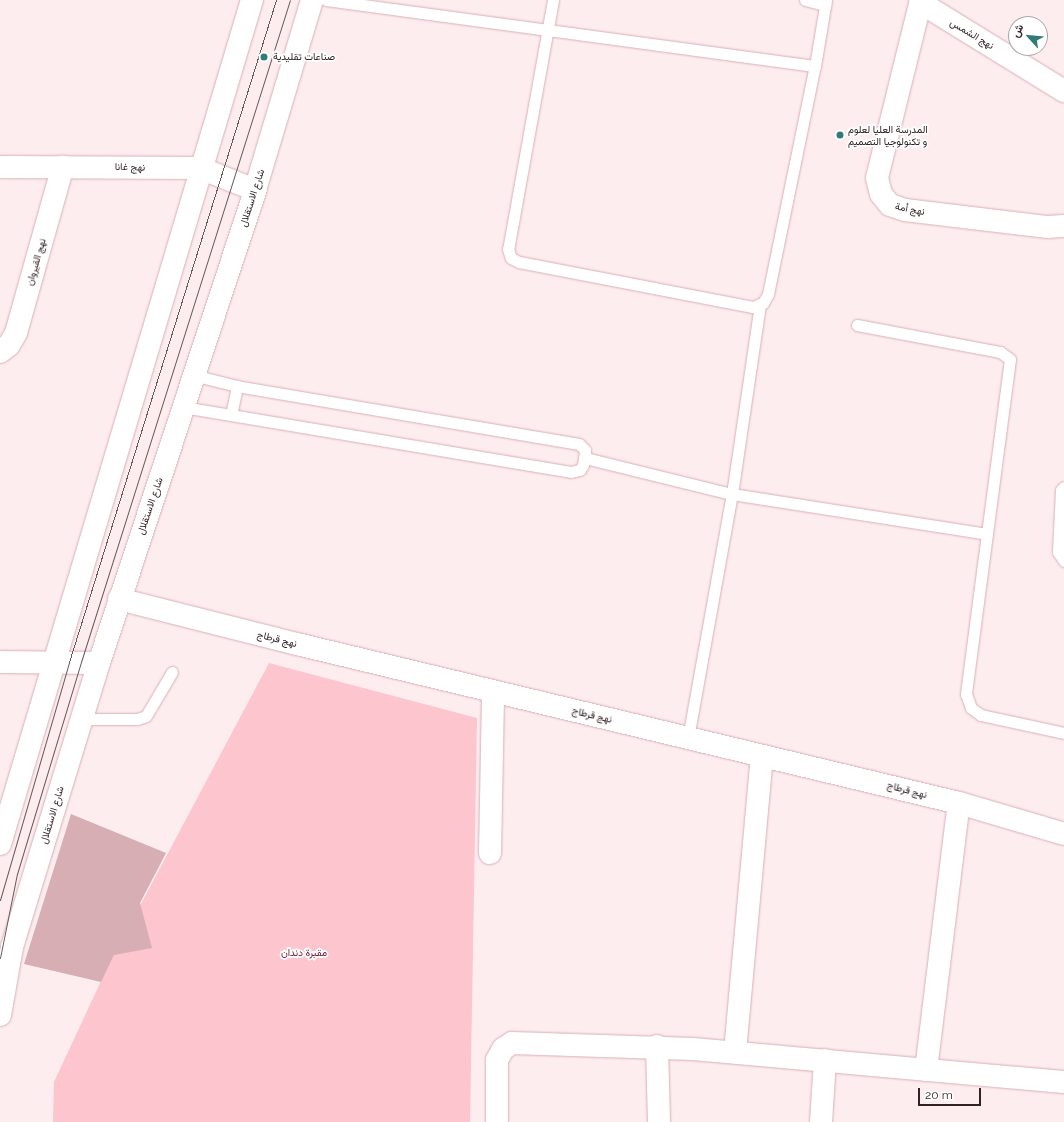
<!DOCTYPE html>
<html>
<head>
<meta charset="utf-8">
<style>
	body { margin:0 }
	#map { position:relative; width:1064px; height:1122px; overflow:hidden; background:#feedef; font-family:Raleway,Vazirmatn,sans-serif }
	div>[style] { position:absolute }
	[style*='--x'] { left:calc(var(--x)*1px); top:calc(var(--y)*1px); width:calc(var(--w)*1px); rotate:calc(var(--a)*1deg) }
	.green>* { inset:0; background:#fdc5cd }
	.building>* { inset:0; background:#d6aeb3 }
	.roads { filter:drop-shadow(0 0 1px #d8b0b5) drop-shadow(0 0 1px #d8b0b5) }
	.lane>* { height:11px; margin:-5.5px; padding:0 5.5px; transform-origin:5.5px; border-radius:5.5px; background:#fff }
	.street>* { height:22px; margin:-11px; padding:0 11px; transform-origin:11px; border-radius:11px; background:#fff }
	.highway>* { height:22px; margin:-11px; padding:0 11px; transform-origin:11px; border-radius:11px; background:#fff }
	.tram>* { height:1px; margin:-0.5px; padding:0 0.5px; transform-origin:0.5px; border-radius:0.5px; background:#69595b }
	.dots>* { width:11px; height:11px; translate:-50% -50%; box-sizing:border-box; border:2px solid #fff; border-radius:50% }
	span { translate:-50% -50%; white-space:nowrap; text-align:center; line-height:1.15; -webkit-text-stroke:3.5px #fff; paint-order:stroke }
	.street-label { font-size:10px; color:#312224 }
	.poi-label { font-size:10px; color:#312224 }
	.left { translate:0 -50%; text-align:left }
	.park-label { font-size:10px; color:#70142f }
	.north { position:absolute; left:1008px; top:16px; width:40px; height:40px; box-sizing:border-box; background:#fff; border:1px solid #ada7a7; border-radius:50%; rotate:297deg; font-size:11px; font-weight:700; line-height:16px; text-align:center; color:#312224 }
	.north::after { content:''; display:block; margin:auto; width:14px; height:18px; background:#327a75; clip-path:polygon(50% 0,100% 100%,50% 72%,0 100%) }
	.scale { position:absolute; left:918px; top:1088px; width:63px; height:18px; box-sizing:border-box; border:2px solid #312224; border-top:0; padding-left:5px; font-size:12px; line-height:14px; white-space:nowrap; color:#312224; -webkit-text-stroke:3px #fff; paint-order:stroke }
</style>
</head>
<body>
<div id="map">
	<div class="green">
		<div style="clip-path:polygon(269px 663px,477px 718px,470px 1122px,53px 1122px,54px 1082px,108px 966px)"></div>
	</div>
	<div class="building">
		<div style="clip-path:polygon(71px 814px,166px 853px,140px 903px,152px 948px,114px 955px,101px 982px,24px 964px)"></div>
	</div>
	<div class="roads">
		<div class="lane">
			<div style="--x:326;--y:0;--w:493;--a:7.7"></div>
			<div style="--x:553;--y:0;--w:253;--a:100.2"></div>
			<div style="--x:508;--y:249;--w:9;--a:72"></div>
			<div style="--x:511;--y:258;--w:9;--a:27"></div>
			<div style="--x:519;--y:262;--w:238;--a:10.9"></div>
			<div style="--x:753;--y:307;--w:11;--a:-22"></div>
			<div style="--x:763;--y:303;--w:10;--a:-61"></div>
			<div style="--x:768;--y:294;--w:233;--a:-78.4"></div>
			<div style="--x:815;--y:66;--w:67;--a:-80.5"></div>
			<div style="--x:805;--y:0;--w:21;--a:14"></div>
			<div style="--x:857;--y:325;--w:146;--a:10.7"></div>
			<div style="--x:1000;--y:352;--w:12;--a:35"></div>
			<div style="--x:1010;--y:359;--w:338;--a:97.5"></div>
			<div style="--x:966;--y:694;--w:15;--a:70"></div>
			<div style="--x:971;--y:708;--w:12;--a:35"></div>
			<div style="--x:981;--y:715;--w:85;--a:12.2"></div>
			<div style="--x:183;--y:407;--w:393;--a:9.5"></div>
			<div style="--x:571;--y:472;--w:9;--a:-13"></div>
			<div style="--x:580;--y:470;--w:6;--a:-59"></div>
			<div style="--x:583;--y:465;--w:15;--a:-82"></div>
			<div style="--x:585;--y:450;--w:8;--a:-135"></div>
			<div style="--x:579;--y:444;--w:347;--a:-170.4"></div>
			<div style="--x:237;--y:386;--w:45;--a:-166"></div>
			<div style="--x:231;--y:415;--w:30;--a:-78"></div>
			<div style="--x:585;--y:458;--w:151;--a:13.8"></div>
			<div style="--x:732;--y:494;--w:258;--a:8.9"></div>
			<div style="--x:1064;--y:487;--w:4;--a:135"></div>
			<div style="--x:1061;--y:490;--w:62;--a:92.8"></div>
			<div style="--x:1058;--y:552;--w:11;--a:56"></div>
			<div style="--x:82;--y:719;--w:55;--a:0"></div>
			<div style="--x:137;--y:719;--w:9;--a:-18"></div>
			<div style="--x:146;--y:716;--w:51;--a:-59.4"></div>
			<div style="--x:688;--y:738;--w:248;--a:-79.8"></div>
			<div style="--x:732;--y:494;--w:192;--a:-81.6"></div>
		</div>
		<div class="street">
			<div style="--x:921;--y:0;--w:183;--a:103.9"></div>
			<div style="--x:877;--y:178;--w:16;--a:76"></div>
			<div style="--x:881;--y:194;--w:14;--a:51"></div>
			<div style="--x:890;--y:205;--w:16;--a:18"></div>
			<div style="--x:905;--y:210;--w:144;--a:6.8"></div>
			<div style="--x:1048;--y:227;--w:16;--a:-4"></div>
			<div style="--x:921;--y:3;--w:168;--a:31.6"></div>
			<div style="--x:0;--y:167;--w:200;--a:0.3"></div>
			<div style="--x:200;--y:168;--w:59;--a:21.8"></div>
			<div style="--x:0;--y:352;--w:11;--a:-38"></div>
			<div style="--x:9;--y:345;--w:14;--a:-60"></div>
			<div style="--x:16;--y:333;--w:173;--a:-74.3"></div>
			<div style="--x:119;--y:599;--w:184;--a:14.2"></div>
			<div style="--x:297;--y:644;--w:681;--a:13.51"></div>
			<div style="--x:959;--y:803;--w:109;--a:16.4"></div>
			<div style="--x:0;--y:662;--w:99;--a:0.6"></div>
			<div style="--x:490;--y:853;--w:161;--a:-88.9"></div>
			<div style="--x:657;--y:1046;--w:76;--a:88.5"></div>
			<div style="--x:735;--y:1052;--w:297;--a:-84.8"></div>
			<div style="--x:926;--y:1070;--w:269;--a:-83"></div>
			<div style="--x:497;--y:1122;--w:62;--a:-90"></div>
			<div style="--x:497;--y:1060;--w:13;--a:-61"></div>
			<div style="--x:503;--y:1049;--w:11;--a:-34"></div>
			<div style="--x:512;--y:1043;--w:181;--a:1.9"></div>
			<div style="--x:693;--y:1049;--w:372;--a:5.1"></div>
			<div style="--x:821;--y:1122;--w:62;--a:-86.3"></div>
		</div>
		<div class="highway">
			<div style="--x:0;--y:844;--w:881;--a:-73.38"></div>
			<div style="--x:0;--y:1015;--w:69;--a:-80"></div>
			<div style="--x:12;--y:947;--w:297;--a:-73"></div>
			<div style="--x:99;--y:663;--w:498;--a:-71.7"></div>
			<div style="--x:255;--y:190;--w:198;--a:-73.3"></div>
		</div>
	</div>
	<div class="tram">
		<div style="--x:0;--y:900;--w:248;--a:-73.8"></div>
		<div style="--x:69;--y:662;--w:694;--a:-72.64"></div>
		<div style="--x:0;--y:958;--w:86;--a:-78.6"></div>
		<div style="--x:17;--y:874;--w:221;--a:-73.2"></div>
		<div style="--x:81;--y:662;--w:694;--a:-72.48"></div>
	</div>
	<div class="dots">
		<div style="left:264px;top:57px;background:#327a75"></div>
		<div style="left:840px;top:135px;background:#327a75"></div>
	</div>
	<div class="street-label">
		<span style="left:972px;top:34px;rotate:31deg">نهج الشمس</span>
		<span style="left:130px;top:167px;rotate:1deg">نهج غانا</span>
		<span style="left:252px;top:198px;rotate:-72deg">شارع الاستقلال</span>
		<span style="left:910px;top:209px;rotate:11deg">نهج أمة</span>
		<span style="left:36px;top:262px;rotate:-74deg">نهج القيروان</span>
		<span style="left:150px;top:506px;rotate:-71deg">شارع الاستقلال</span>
		<span style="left:277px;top:639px;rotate:14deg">نهج قرطاج</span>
		<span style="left:592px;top:715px;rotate:13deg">نهج قرطاج</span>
		<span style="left:907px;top:790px;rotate:14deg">نهج قرطاج</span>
		<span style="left:52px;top:815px;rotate:-73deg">شارع الاستقلال</span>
	</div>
	<div class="poi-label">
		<span class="left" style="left:273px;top:57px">صناعات تقليدية</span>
		<span class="left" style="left:848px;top:135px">المدرسة العليا لعلوم<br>و تكنولوجيا التصميم</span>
	</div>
	<div class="park-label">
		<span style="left:304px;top:953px">مقبرة دندان</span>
	</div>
	<div class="north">ش</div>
	<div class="scale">20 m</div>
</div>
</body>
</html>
